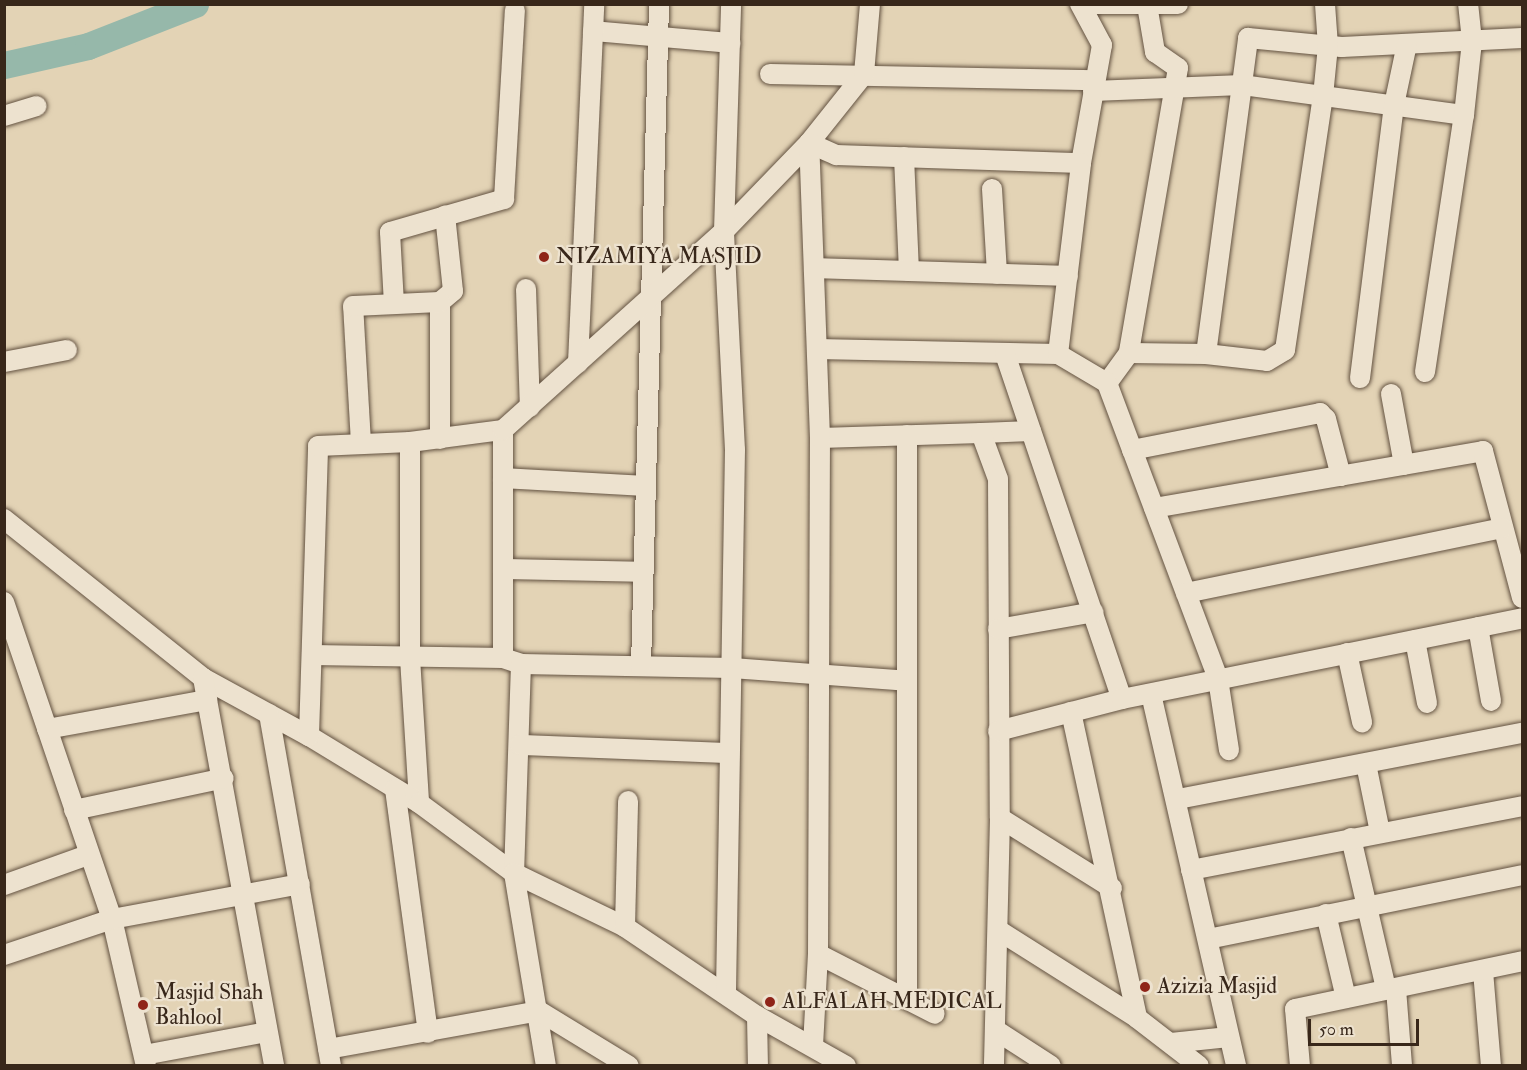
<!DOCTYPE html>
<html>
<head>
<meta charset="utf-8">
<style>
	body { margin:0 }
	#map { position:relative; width:1527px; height:1070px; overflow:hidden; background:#e3d3b5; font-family:"IM FELL Double Pica",serif }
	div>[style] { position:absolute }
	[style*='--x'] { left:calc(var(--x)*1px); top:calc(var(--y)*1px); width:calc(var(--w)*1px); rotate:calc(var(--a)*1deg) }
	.river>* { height:27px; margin:-13.5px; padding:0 13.5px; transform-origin:13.5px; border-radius:13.5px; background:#96b8aa }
	.roads { filter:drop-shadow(0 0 2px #635241) drop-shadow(0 0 2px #635241) }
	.minor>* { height:20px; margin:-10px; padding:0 10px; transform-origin:10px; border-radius:10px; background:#ede2cf }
	.dots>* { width:16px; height:16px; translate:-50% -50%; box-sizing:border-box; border:3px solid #ede2cf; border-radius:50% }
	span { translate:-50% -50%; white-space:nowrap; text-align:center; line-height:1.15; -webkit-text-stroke:4.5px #ede2cf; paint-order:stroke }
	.poi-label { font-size:22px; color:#38271a }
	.left { translate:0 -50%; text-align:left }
	.frame { position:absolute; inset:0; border:6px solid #38271a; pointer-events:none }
	.scale { position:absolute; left:1308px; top:1019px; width:111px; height:27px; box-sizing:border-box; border:3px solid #38271a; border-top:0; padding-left:8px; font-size:18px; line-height:21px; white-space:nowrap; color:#38271a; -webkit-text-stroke:4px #ede2cf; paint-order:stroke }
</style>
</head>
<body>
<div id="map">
	<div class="river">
		<div style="--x:4;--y:65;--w:86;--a:-12.7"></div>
		<div style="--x:88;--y:46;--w:115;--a:-21.4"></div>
	</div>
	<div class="roads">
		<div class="minor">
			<div style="--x:1089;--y:4;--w:89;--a:0"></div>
			<div style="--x:1147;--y:5;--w:48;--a:80.3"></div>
			<div style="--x:1155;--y:52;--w:28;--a:35"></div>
			<div style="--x:1178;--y:68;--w:289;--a:99.8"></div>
			<div style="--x:1129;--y:353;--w:37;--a:126"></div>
			<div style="--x:1107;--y:383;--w:316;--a:69.4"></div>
			<div style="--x:1218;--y:679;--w:72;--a:81.2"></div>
			<div style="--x:593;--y:31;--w:138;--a:5"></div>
			<div style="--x:770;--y:74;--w:325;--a:1.1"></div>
			<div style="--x:1093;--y:91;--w:149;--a:-2.3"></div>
			<div style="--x:1242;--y:85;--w:224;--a:7.7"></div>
			<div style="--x:4;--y:116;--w:34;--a:-17"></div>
			<div style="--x:904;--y:157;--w:114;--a:87.5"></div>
			<div style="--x:992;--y:189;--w:85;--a:86.6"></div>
			<div style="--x:814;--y:268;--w:254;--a:1.8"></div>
			<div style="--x:526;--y:289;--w:118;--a:88.1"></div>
			<div style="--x:394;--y:304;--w:72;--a:-93.2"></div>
			<div style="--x:390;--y:232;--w:119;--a:-16.1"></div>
			<div style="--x:504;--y:199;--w:189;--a:-86.7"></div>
			<div style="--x:817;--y:349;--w:241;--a:1.2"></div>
			<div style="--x:1058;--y:354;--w:57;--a:30.6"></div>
			<div style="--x:1129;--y:353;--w:77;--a:0.7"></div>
			<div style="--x:1206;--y:354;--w:319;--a:-82.4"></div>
			<div style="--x:1248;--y:38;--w:94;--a:5.5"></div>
			<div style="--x:1342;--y:47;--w:180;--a:-2.9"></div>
			<div style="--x:1005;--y:354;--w:364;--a:71.3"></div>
			<div style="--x:1058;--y:354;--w:192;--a:-83.1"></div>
			<div style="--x:1081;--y:163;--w:120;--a:-79.9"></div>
			<div style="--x:1102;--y:45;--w:47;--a:-118.2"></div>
			<div style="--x:1206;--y:354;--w:61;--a:6.5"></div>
			<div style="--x:1267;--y:361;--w:21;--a:-31"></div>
			<div style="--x:1285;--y:350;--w:257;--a:-81.5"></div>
			<div style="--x:1323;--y:96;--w:50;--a:-84.3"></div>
			<div style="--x:1328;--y:46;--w:42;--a:-94.1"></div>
			<div style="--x:4;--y:362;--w:64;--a:-10.8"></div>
			<div style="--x:578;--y:363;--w:359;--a:-87.4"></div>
			<div style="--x:1425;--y:372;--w:260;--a:-81.4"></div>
			<div style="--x:1464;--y:115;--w:74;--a:-83.8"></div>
			<div style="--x:1472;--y:41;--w:37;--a:-96"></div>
			<div style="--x:1360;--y:378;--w:275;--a:-82.9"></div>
			<div style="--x:1394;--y:105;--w:62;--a:-78"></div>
			<div style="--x:1391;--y:394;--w:72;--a:79.6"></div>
			<div style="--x:981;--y:433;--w:50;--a:-2.3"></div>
			<div style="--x:907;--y:435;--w:564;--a:90"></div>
			<div style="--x:820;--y:438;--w:161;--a:-1.8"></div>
			<div style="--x:981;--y:433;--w:49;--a:69.7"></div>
			<div style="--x:998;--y:479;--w:339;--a:89.7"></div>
			<div style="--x:1000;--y:818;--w:248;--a:91.4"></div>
			<div style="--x:440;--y:439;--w:137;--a:-90"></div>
			<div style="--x:440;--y:302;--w:17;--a:-40"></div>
			<div style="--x:453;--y:291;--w:76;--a:-96"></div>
			<div style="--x:410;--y:442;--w:216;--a:90"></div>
			<div style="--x:410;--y:658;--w:145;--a:86.4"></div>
			<div style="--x:361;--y:443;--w:137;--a:-93.3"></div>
			<div style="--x:353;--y:306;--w:87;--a:-2.6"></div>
			<div style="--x:1132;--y:450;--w:192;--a:-11.1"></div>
			<div style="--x:1320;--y:413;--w:8;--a:45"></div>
			<div style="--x:1326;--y:419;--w:59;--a:75.3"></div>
			<div style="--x:503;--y:478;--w:142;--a:3.2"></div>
			<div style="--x:1154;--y:508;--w:334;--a:-9.8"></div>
			<div style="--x:1483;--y:451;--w:152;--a:75.1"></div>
			<div style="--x:4;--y:519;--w:255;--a:38.6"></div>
			<div style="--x:203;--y:678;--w:121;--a:28.7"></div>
			<div style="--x:309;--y:736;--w:129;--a:31.3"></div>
			<div style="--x:419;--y:803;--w:118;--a:36.4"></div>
			<div style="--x:514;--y:873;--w:123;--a:25.9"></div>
			<div style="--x:625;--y:927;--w:159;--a:34"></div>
			<div style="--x:757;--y:1016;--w:102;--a:29.3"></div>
			<div style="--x:503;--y:569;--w:139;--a:1.2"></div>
			<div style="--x:1186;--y:593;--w:323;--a:-11.6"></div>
			<div style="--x:4;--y:602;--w:335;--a:71.2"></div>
			<div style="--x:112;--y:919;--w:151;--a:77"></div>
			<div style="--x:1478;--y:627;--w:75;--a:80"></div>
			<div style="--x:998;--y:629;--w:97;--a:-10"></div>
			<div style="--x:1415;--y:640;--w:64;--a:79.2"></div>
			<div style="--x:1347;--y:653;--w:71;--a:77.7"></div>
			<div style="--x:312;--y:655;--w:191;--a:0.9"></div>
			<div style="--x:503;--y:658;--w:19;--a:18"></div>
			<div style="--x:521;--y:664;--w:211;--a:1.1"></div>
			<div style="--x:732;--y:668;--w:175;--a:4.2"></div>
			<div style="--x:503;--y:658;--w:228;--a:-90"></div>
			<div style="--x:521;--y:664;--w:209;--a:91.9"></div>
			<div style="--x:514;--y:873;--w:196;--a:80.6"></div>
			<div style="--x:641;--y:666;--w:662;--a:-88.44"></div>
			<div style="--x:203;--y:678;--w:394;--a:79.6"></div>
			<div style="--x:1151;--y:694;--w:382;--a:77.1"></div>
			<div style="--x:1071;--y:712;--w:313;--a:77.8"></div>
			<div style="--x:269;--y:714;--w:357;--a:80"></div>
			<div style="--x:47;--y:729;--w:163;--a:-10.3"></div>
			<div style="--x:998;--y:731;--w:128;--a:-14.5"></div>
			<div style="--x:1122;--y:699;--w:408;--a:-11.4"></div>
			<div style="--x:309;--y:736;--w:290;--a:-88.2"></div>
			<div style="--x:318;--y:446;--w:92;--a:-2.5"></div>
			<div style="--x:410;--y:442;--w:94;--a:-7.4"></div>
			<div style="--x:503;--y:430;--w:297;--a:-42"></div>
			<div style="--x:724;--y:231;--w:122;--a:-46"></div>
			<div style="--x:809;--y:143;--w:88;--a:-51.4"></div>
			<div style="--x:864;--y:74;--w:70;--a:-85.1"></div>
			<div style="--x:520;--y:745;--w:209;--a:2.2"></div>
			<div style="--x:1366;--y:764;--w:69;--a:78.4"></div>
			<div style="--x:395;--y:789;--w:246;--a:82.3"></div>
			<div style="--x:1178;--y:799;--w:350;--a:-10.9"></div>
			<div style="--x:74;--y:810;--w:153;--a:-12"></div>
			<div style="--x:1000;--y:818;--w:132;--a:32"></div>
			<div style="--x:1351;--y:838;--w:155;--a:76.9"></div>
			<div style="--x:1191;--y:870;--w:337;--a:-10.9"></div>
			<div style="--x:4;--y:885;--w:89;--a:-19.7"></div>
			<div style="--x:1326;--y:914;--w:86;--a:76.6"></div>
			<div style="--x:625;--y:927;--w:126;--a:-88.6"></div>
			<div style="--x:998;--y:930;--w:165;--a:32.3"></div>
			<div style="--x:1137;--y:1018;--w:78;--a:37.7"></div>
			<div style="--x:1208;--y:939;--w:320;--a:-11.5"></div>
			<div style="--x:818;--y:954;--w:131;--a:27.1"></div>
			<div style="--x:4;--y:955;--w:114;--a:-18.4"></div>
			<div style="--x:112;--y:919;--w:191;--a:-10.5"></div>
			<div style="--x:1483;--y:971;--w:95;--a:85.2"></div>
			<div style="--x:1396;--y:989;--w:77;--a:85.5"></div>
			<div style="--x:726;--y:992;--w:542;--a:-89.05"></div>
			<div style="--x:735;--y:450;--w:219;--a:-92.9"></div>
			<div style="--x:724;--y:231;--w:227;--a:-88.2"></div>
			<div style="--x:757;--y:1016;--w:50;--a:88.9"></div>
			<div style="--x:997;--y:1031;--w:64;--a:32.9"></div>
			<div style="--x:1171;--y:1043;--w:58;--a:-5.9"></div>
			<div style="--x:813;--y:1046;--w:92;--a:-86.9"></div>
			<div style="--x:818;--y:954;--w:516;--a:-89.78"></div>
			<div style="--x:820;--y:438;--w:295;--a:-92.1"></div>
			<div style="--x:809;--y:143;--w:30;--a:24"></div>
			<div style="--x:836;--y:155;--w:245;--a:1.9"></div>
			<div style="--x:328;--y:1049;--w:214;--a:-10.2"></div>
			<div style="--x:539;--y:1011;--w:105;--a:31.4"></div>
			<div style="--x:144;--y:1055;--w:125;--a:-10.6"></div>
			<div style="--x:1300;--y:1066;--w:57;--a:-95"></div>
			<div style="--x:1295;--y:1009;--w:232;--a:-11.9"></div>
		</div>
	</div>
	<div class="dots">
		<div style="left:544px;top:257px;background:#8f2418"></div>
		<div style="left:1145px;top:987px;background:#8f2418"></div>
		<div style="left:770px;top:1002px;background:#8f2418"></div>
		<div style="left:143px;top:1005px;background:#8f2418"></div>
	</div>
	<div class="poi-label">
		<span class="left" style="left:556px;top:257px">NIZAMIYA MASJID</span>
		<span class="left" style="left:1157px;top:987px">Azizia Masjid</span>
		<span class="left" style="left:155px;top:1005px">Masjid Shah<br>Bahlool</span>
		<span class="left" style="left:782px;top:1002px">ALFALAH MEDICAL</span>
	</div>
	<div class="frame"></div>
	<div class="scale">50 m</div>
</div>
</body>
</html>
